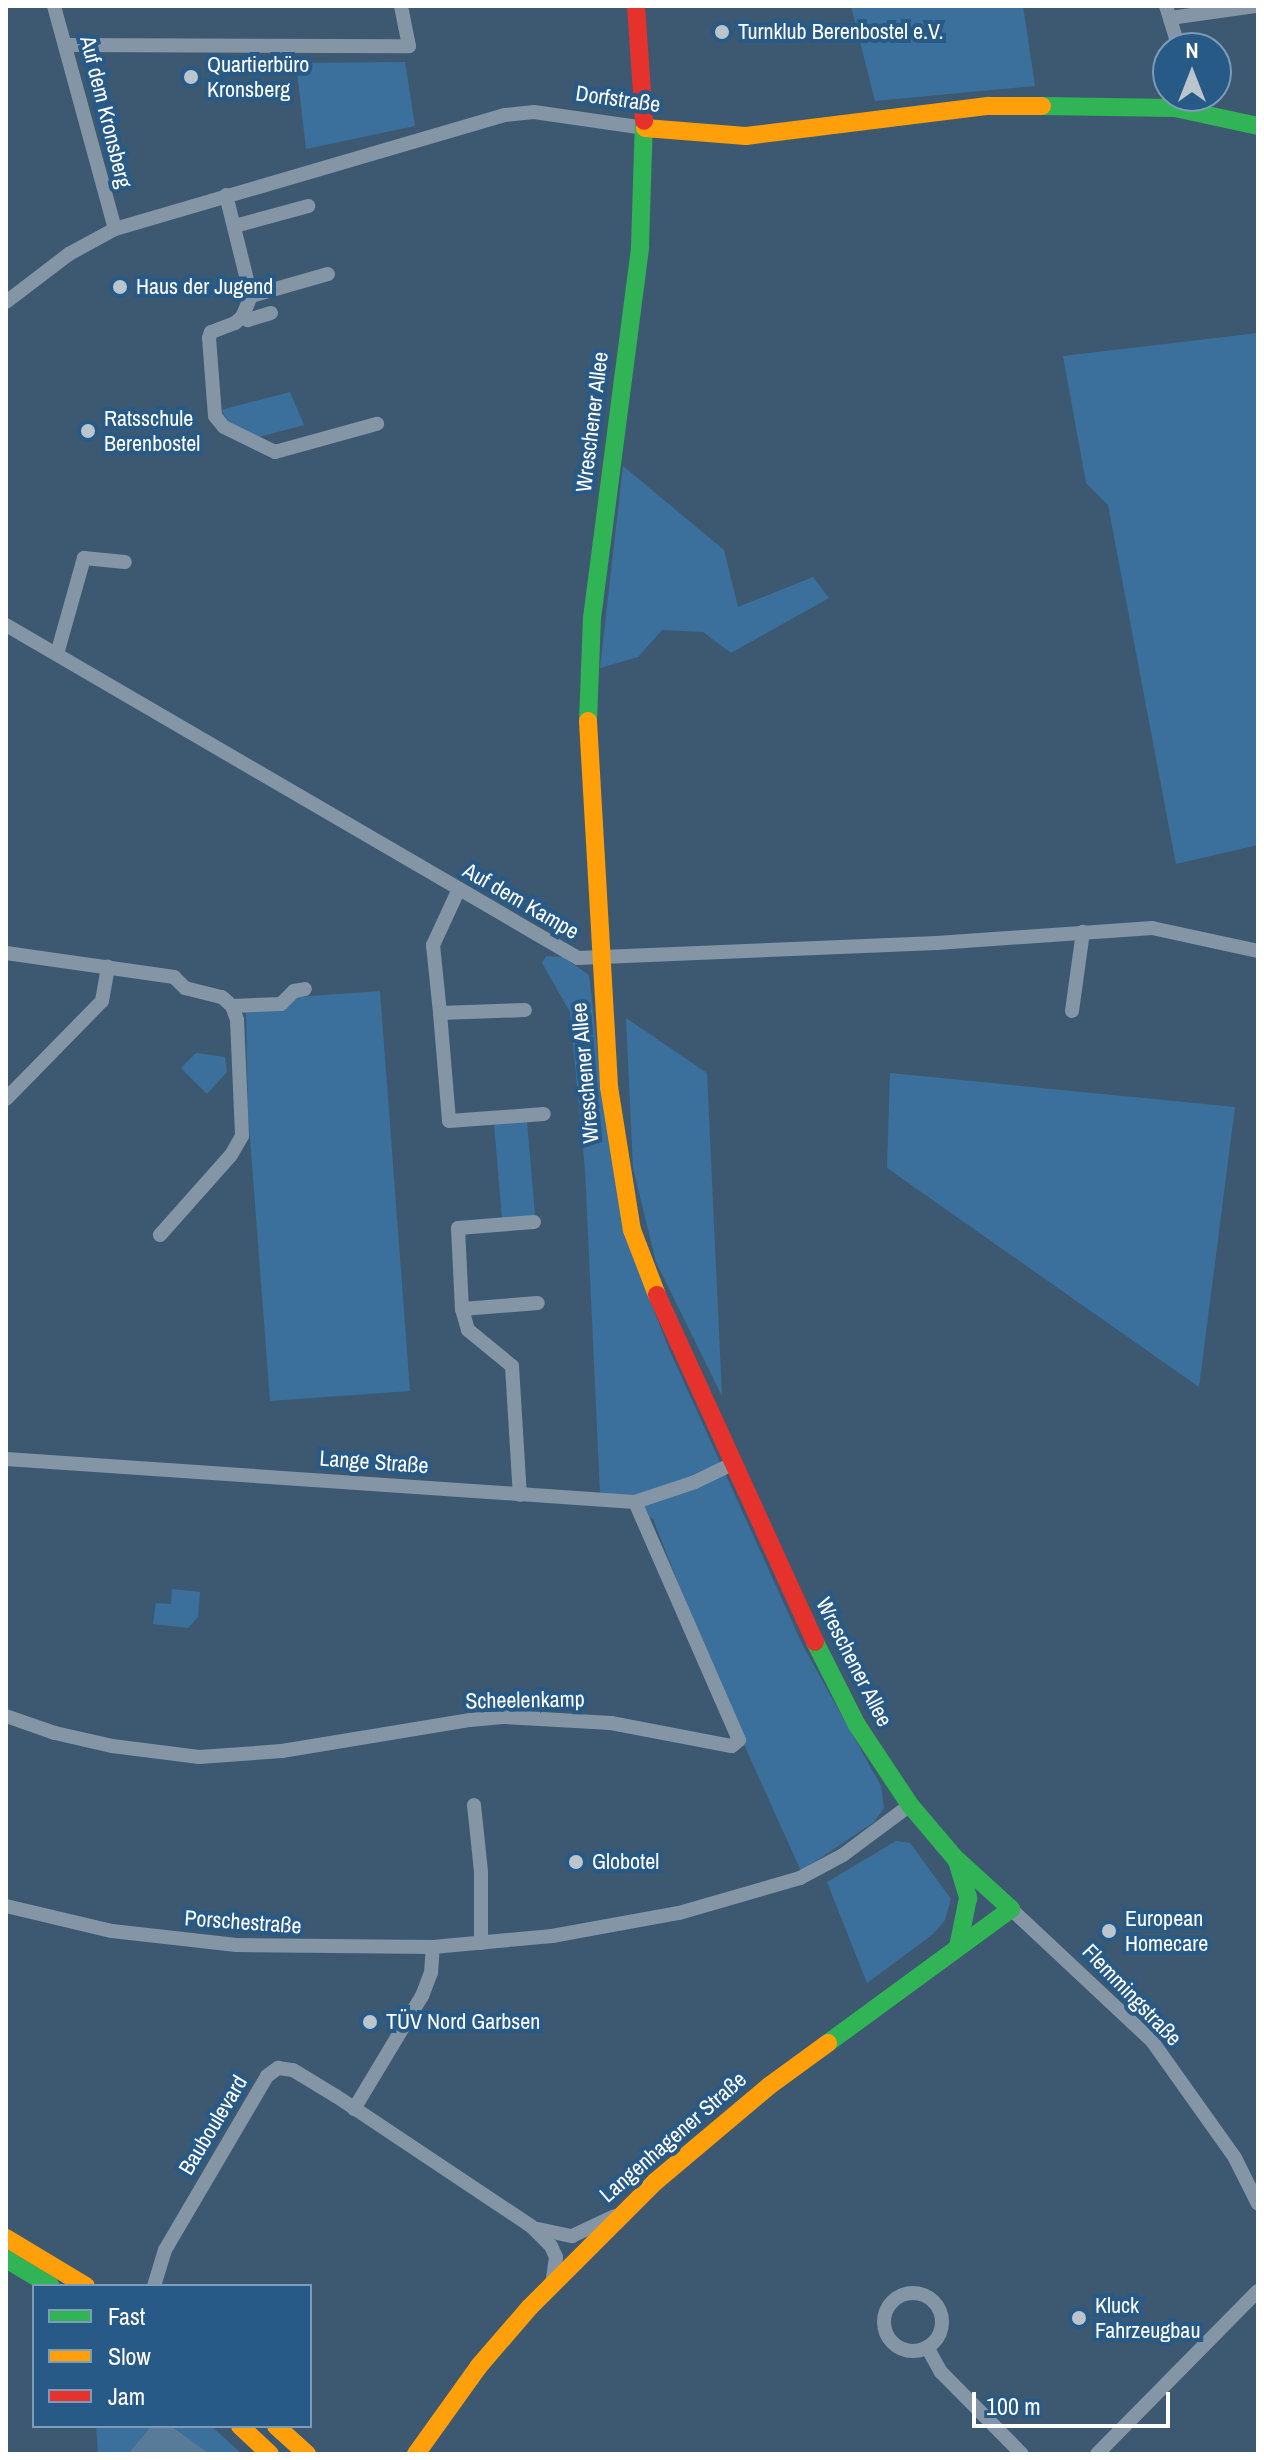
<!DOCTYPE html>
<html>
<head>
<meta charset="utf-8">
<style>
	body { margin:0 }
	#map { position:relative; width:1264px; height:2460px; overflow:hidden; background:#3d5971; font-family:"Archivo Narrow",sans-serif }
	div>[style] { position:absolute }
	[style*='--x'] { left:calc(var(--x)*1px); top:calc(var(--y)*1px); width:calc(var(--w)*1px); rotate:calc(var(--a)*1deg) }
	.green>* { inset:0; background:#3b709c }
	.water>* { inset:0; background:#587b99 }
	.street>* { height:14px; margin:-7px; padding:0 7px; transform-origin:7px; border-radius:7px; background:#8495a6 }
	.street>.ring { margin:-7px; padding:0; box-sizing:content-box; background:none; border:14px solid #8495a6; border-radius:50% }
	.fast>* { height:18px; margin:-9px; padding:0 9px; transform-origin:9px; border-radius:9px; background:#30b455 }
	.slow>* { height:18px; margin:-9px; padding:0 9px; transform-origin:9px; border-radius:9px; background:#ff9f0a }
	.jam>* { height:18px; margin:-9px; padding:0 9px; transform-origin:9px; border-radius:9px; background:#e5322d }
	.dots>* { width:22px; height:22px; translate:-50% -50%; box-sizing:border-box; border:4px solid #275a87; border-radius:50% }
	span { translate:-50% -50%; white-space:nowrap; text-align:center; line-height:1.15; -webkit-text-stroke:8px #275a87; paint-order:stroke }
	.poi-label { font-size:22px; color:#fff }
	.left { translate:0 -50%; text-align:left }
	.street-label { font-size:22px; color:#fff }
	.frame { position:absolute; inset:0; border:8px solid #fff; pointer-events:none }
	.legend { position:absolute; left:32px; top:2284px; width:280px; height:144px; box-sizing:border-box; background:#275a87; border:2px solid #7d9cb7; margin:0; padding:10px 14px; list-style:none; font-size:24px; color:#fff }
	.legend li { display:flex; align-items:center; gap:16px; height:40px }
	.legend b { width:40px; border:2px solid #7d9cb7 }
	.north { position:absolute; left:1152px; top:32px; width:80px; height:80px; box-sizing:border-box; background:#275a87; border:2px solid #7d9cb7; border-radius:50%; rotate:0deg; font-size:22px; font-weight:700; line-height:32px; text-align:center; color:#fff }
	.north::after { content:''; display:block; margin:auto; width:28px; height:36px; background:#bbc5cd; clip-path:polygon(50% 0,100% 100%,50% 72%,0 100%) }
	.scale { position:absolute; left:972px; top:2392px; width:198px; height:36px; box-sizing:border-box; border:4px solid #fff; border-top:0; padding-left:10px; font-size:24px; line-height:28px; white-space:nowrap; color:#fff; -webkit-text-stroke:6px #275a87; paint-order:stroke }
</style>
</head>
<body>
<div id="map">
	<div class="green">
		<div style="clip-path:polygon(851px 6px,1023px 6px,1035px 86px,875px 101px)"></div>
		<div style="clip-path:polygon(405px 62px,415px 126px,306px 149px,296px 63px)"></div>
		<div style="clip-path:polygon(1258px 333px,1258px 845px,1176px 864px,1108px 505px,1086px 483px,1063px 356px)"></div>
		<div style="clip-path:polygon(290px 392px,304px 425px,259px 437px,230px 423px,221px 410px)"></div>
		<div style="clip-path:polygon(623px 466px,724px 550px,738px 607px,813px 577px,829px 598px,731px 653px,703px 632px,662px 630px,638px 657px,600px 668px)"></div>
		<div style="clip-path:polygon(546px 956px,563px 957px,589px 975px,602px 1091px,627px 1239px,668px 1347px,803px 1646px,881px 1786px,884px 1808px,874px 1822px,801px 1871px,728px 1709px,653px 1519px,600px 1493px,585px 1169px,570px 1012px,542px 963px)"></div>
		<div style="clip-path:polygon(380px 991px,410px 1391px,270px 1401px,248px 1112px,246px 1010px,297px 997px)"></div>
		<div style="clip-path:polygon(626px 1018px,707px 1073px,722px 1396px,656px 1262px,633px 1168px)"></div>
		<div style="clip-path:polygon(196px 1053px,225px 1057px,227px 1072px,207px 1094px,181px 1068px)"></div>
		<div style="clip-path:polygon(890px 1073px,1235px 1107px,1199px 1387px,887px 1168px)"></div>
		<div style="clip-path:polygon(527px 1121px,535px 1216px,502px 1219px,494px 1124px)"></div>
		<div style="clip-path:polygon(172px 1589px,200px 1592px,198px 1617px,188px 1628px,153px 1624px,156px 1603px,171px 1604px)"></div>
		<div style="clip-path:polygon(896px 1841px,910px 1843px,951px 1899px,945px 1920px,933px 1934px,867px 1983px,827px 1882px)"></div>
		<div style="clip-path:polygon(96px 2426px,151px 2426px,128px 2454px,98px 2454px)"></div>
		<div style="clip-path:polygon(171px 2426px,211px 2426px,242px 2454px,210px 2454px)"></div>
	</div>
	<div class="water">
		<div style="clip-path:polygon(151px 2426px,171px 2426px,210px 2454px,128px 2454px)"></div>
	</div>
	<div class="street">
		<div style="--x:54;--y:6;--w:231;--a:74.7"></div>
		<div style="--x:1166;--y:6;--w:44;--a:72.8"></div>
		<div style="--x:1170;--y:18;--w:86;--a:-8"></div>
		<div style="--x:67;--y:45;--w:342;--a:0.2"></div>
		<div style="--x:409;--y:46;--w:41;--a:-101.3"></div>
		<div style="--x:1192;--y:96;--w:16;--a:86"></div>
		<div style="--x:226;--y:195;--w:104;--a:76.1"></div>
		<div style="--x:251;--y:296;--w:23;--a:113"></div>
		<div style="--x:242;--y:317;--w:9;--a:139"></div>
		<div style="--x:235;--y:323;--w:26;--a:159"></div>
		<div style="--x:211;--y:332;--w:6;--a:108"></div>
		<div style="--x:209;--y:338;--w:78;--a:85.6"></div>
		<div style="--x:215;--y:416;--w:14;--a:51"></div>
		<div style="--x:224;--y:427;--w:57;--a:26.1"></div>
		<div style="--x:275;--y:452;--w:106;--a:-15.4"></div>
		<div style="--x:235;--y:226;--w:76;--a:-15.3"></div>
		<div style="--x:251;--y:296;--w:80;--a:-15.9"></div>
		<div style="--x:6;--y:302;--w:79;--a:-37.3"></div>
		<div style="--x:69;--y:254;--w:52;--a:-28.5"></div>
		<div style="--x:115;--y:229;--w:406;--a:-16.3"></div>
		<div style="--x:505;--y:115;--w:29;--a:-6"></div>
		<div style="--x:534;--y:112;--w:112;--a:8.2"></div>
		<div style="--x:242;--y:317;--w:7;--a:27"></div>
		<div style="--x:248;--y:320;--w:24;--a:-17"></div>
		<div style="--x:6;--y:625;--w:662;--a:30.21"></div>
		<div style="--x:578;--y:958;--w:359;--a:-2.4"></div>
		<div style="--x:937;--y:943;--w:216;--a:-4"></div>
		<div style="--x:1152;--y:928;--w:108;--a:12.2"></div>
		<div style="--x:57;--y:654;--w:100;--a:-74.3"></div>
		<div style="--x:84;--y:558;--w:41;--a:5.6"></div>
		<div style="--x:458;--y:891;--w:60;--a:114.8"></div>
		<div style="--x:433;--y:945;--w:68;--a:84.1"></div>
		<div style="--x:440;--y:1013;--w:85;--a:-2"></div>
		<div style="--x:6;--y:953;--w:170;--a:8.1"></div>
		<div style="--x:174;--y:977;--w:16;--a:45"></div>
		<div style="--x:185;--y:988;--w:38;--a:14"></div>
		<div style="--x:222;--y:997;--w:13;--a:42"></div>
		<div style="--x:232;--y:1006;--w:15;--a:70"></div>
		<div style="--x:237;--y:1020;--w:116;--a:87.5"></div>
		<div style="--x:242;--y:1136;--w:22;--a:120"></div>
		<div style="--x:231;--y:1155;--w:107;--a:131.6"></div>
		<div style="--x:232;--y:1006;--w:49;--a:-2.3"></div>
		<div style="--x:281;--y:1004;--w:18;--a:-45"></div>
		<div style="--x:294;--y:991;--w:11;--a:-10"></div>
		<div style="--x:1072;--y:1011;--w:80;--a:-82.1"></div>
		<div style="--x:440;--y:1013;--w:108;--a:85.2"></div>
		<div style="--x:449;--y:1121;--w:95;--a:-4.2"></div>
		<div style="--x:6;--y:1099;--w:137;--a:-45.6"></div>
		<div style="--x:102;--y:1001;--w:35;--a:-80"></div>
		<div style="--x:534;--y:1222;--w:76;--a:175.5"></div>
		<div style="--x:458;--y:1228;--w:81;--a:87.2"></div>
		<div style="--x:462;--y:1309;--w:76;--a:-4.5"></div>
		<div style="--x:462;--y:1309;--w:22;--a:74"></div>
		<div style="--x:468;--y:1330;--w:57;--a:39.3"></div>
		<div style="--x:512;--y:1366;--w:129;--a:86.5"></div>
		<div style="--x:6;--y:1459;--w:630;--a:3.91"></div>
		<div style="--x:635;--y:1502;--w:63;--a:-18.4"></div>
		<div style="--x:695;--y:1482;--w:41;--a:-25.9"></div>
		<div style="--x:6;--y:1716;--w:52;--a:19.1"></div>
		<div style="--x:55;--y:1733;--w:58;--a:12.8"></div>
		<div style="--x:112;--y:1746;--w:88;--a:7.2"></div>
		<div style="--x:199;--y:1757;--w:83;--a:-4.1"></div>
		<div style="--x:282;--y:1751;--w:191;--a:-9.4"></div>
		<div style="--x:470;--y:1720;--w:36;--a:-5"></div>
		<div style="--x:506;--y:1717;--w:105;--a:3.3"></div>
		<div style="--x:611;--y:1723;--w:123;--a:10.8"></div>
		<div style="--x:732;--y:1746;--w:9;--a:-41"></div>
		<div style="--x:739;--y:1740;--w:260;--a:-113.6"></div>
		<div style="--x:474;--y:1805;--w:67;--a:84"></div>
		<div style="--x:481;--y:1872;--w:71;--a:90"></div>
		<div style="--x:6;--y:1906;--w:109;--a:13.3"></div>
		<div style="--x:112;--y:1931;--w:125;--a:6.4"></div>
		<div style="--x:236;--y:1945;--w:197;--a:0.6"></div>
		<div style="--x:433;--y:1947;--w:120;--a:-5.3"></div>
		<div style="--x:552;--y:1936;--w:129;--a:-10.3"></div>
		<div style="--x:679;--y:1913;--w:126;--a:-16.1"></div>
		<div style="--x:800;--y:1878;--w:49;--a:-28.1"></div>
		<div style="--x:843;--y:1855;--w:84;--a:-36.7"></div>
		<div style="--x:1011;--y:1909;--w:193;--a:43.1"></div>
		<div style="--x:1152;--y:2041;--w:143;--a:54.6"></div>
		<div style="--x:1235;--y:2158;--w:51;--a:63.4"></div>
		<div style="--x:354;--y:2109;--w:132;--a:-59"></div>
		<div style="--x:422;--y:1996;--w:25;--a:-69"></div>
		<div style="--x:431;--y:1973;--w:26;--a:-86"></div>
		<div style="--x:538;--y:2229;--w:35;--a:12"></div>
		<div style="--x:572;--y:2236;--w:47;--a:-24.9"></div>
		<div style="--x:154;--y:2286;--w:38;--a:-73"></div>
		<div style="--x:165;--y:2250;--w:202;--a:-59.6"></div>
		<div style="--x:267;--y:2076;--w:14;--a:-36"></div>
		<div style="--x:278;--y:2068;--w:15;--a:8"></div>
		<div style="--x:293;--y:2070;--w:50;--a:31.2"></div>
		<div style="--x:336;--y:2096;--w:234;--a:33.7"></div>
		<div style="--x:531;--y:2226;--w:28;--a:45"></div>
		<div style="--x:551;--y:2246;--w:12;--a:66"></div>
		<div style="--x:556;--y:2257;--w:27;--a:98"></div>
		<div class="ring" style="left:884px;top:2293px;width:44px;height:44px"></div>
		<div style="--x:927;--y:2347;--w:29;--a:61"></div>
		<div style="--x:941;--y:2372;--w:115;--a:45.4"></div>
		<div style="--x:1097;--y:2454;--w:229;--a:-45.4"></div>
	</div>
	<div class="fast">
		<div style="--x:1042;--y:106;--w:133;--a:0.9"></div>
		<div style="--x:1175;--y:108;--w:85;--a:12.2"></div>
		<div style="--x:588;--y:721;--w:103;--a:-87.8"></div>
		<div style="--x:592;--y:618;--w:375;--a:-82.6"></div>
		<div style="--x:640;--y:246;--w:125;--a:-88.2"></div>
		<div style="--x:815;--y:1642;--w:93;--a:63.2"></div>
		<div style="--x:857;--y:1725;--w:96;--a:56.5"></div>
		<div style="--x:910;--y:1805;--w:70;--a:49.7"></div>
		<div style="--x:955;--y:1858;--w:76;--a:42.3"></div>
		<div style="--x:1011;--y:1909;--w:227;--a:143.8"></div>
		<div style="--x:957;--y:1861;--w:39;--a:73"></div>
		<div style="--x:968;--y:1898;--w:50;--a:101.5"></div>
		<div style="--x:6;--y:2259;--w:52;--a:31"></div>
	</div>
	<div class="slow">
		<div style="--x:645;--y:128;--w:101;--a:4.5"></div>
		<div style="--x:746;--y:136;--w:244;--a:-7.1"></div>
		<div style="--x:988;--y:106;--w:54;--a:0"></div>
		<div style="--x:588;--y:721;--w:367;--a:86.7"></div>
		<div style="--x:609;--y:1087;--w:145;--a:80.9"></div>
		<div style="--x:632;--y:1230;--w:70;--a:69"></div>
		<div style="--x:6;--y:2238;--w:93;--a:31"></div>
		<div style="--x:240;--y:2426;--w:41;--a:43"></div>
		<div style="--x:276;--y:2426;--w:42;--a:42.1"></div>
		<div style="--x:416;--y:2454;--w:108;--a:-54.4"></div>
		<div style="--x:479;--y:2366;--w:78;--a:-49.2"></div>
		<div style="--x:530;--y:2307;--w:177;--a:-45"></div>
		<div style="--x:655;--y:2182;--w:149;--a:-40.1"></div>
		<div style="--x:769;--y:2086;--w:73;--a:-36.1"></div>
	</div>
	<div class="jam">
		<div style="--x:636;--y:6;--w:115;--a:86"></div>
		<div style="--x:657;--y:1295;--w:381;--a:65.5"></div>
	</div>
	<div class="dots">
		<div style="left:722px;top:32px;background:#bbc5cd"></div>
		<div style="left:191px;top:77px;background:#bbc5cd"></div>
		<div style="left:120px;top:287px;background:#bbc5cd"></div>
		<div style="left:88px;top:431px;background:#bbc5cd"></div>
		<div style="left:576px;top:1862px;background:#bbc5cd"></div>
		<div style="left:1109px;top:1931px;background:#bbc5cd"></div>
		<div style="left:370px;top:2022px;background:#bbc5cd"></div>
		<div style="left:1079px;top:2318px;background:#bbc5cd"></div>
	</div>
	<div class="poi-label">
		<span class="left" style="left:738px;top:32px">Turnklub Berenbostel e.V.</span>
		<span class="left" style="left:207px;top:77px">Quartierbüro<br>Kronsberg</span>
		<span class="left" style="left:136px;top:287px">Haus der Jugend</span>
		<span class="left" style="left:104px;top:431px">Ratsschule<br>Berenbostel</span>
		<span class="left" style="left:592px;top:1862px">Globotel</span>
		<span class="left" style="left:1125px;top:1931px">European<br>Homecare</span>
		<span class="left" style="left:386px;top:2022px">TÜV Nord Garbsen</span>
		<span class="left" style="left:1095px;top:2318px">Kluck<br>Fahrzeugbau</span>
	</div>
	<div class="street-label">
		<span style="left:618px;top:99px;rotate:8deg">Dorfstraße</span>
		<span style="left:106px;top:112px;rotate:76deg">Auf dem Kronsberg</span>
		<span style="left:592px;top:422px;rotate:-83deg">Wreschener Allee</span>
		<span style="left:521px;top:901px;rotate:30deg">Auf dem Kampe</span>
		<span style="left:585px;top:1073px;rotate:-95deg">Wreschener Allee</span>
		<span style="left:374px;top:1462px;rotate:4deg">Lange Straße</span>
		<span style="left:854px;top:1662px;rotate:63deg">Wreschener Allee</span>
		<span style="left:525px;top:1700px;rotate:-1deg">Scheelenkamp</span>
		<span style="left:243px;top:1922px;rotate:4deg">Porschestraße</span>
		<span style="left:1132px;top:1995px;rotate:46deg">Flemmingstraße</span>
		<span style="left:213px;top:2125px;rotate:-59deg">Bauboulevard</span>
		<span style="left:673px;top:2137px;rotate:-41deg">Langenhagener Straße</span>
	</div>
	<div class="frame"></div>
	<ul class="legend">
	<li><b style="height:10px;background:#30b455"></b>Fast</li>
	<li><b style="height:10px;background:#ff9f0a"></b>Slow</li>
	<li><b style="height:10px;background:#e5322d"></b>Jam</li>
	</ul>
	<div class="north">N</div>
	<div class="scale">100 m</div>
</div>
</body>
</html>
